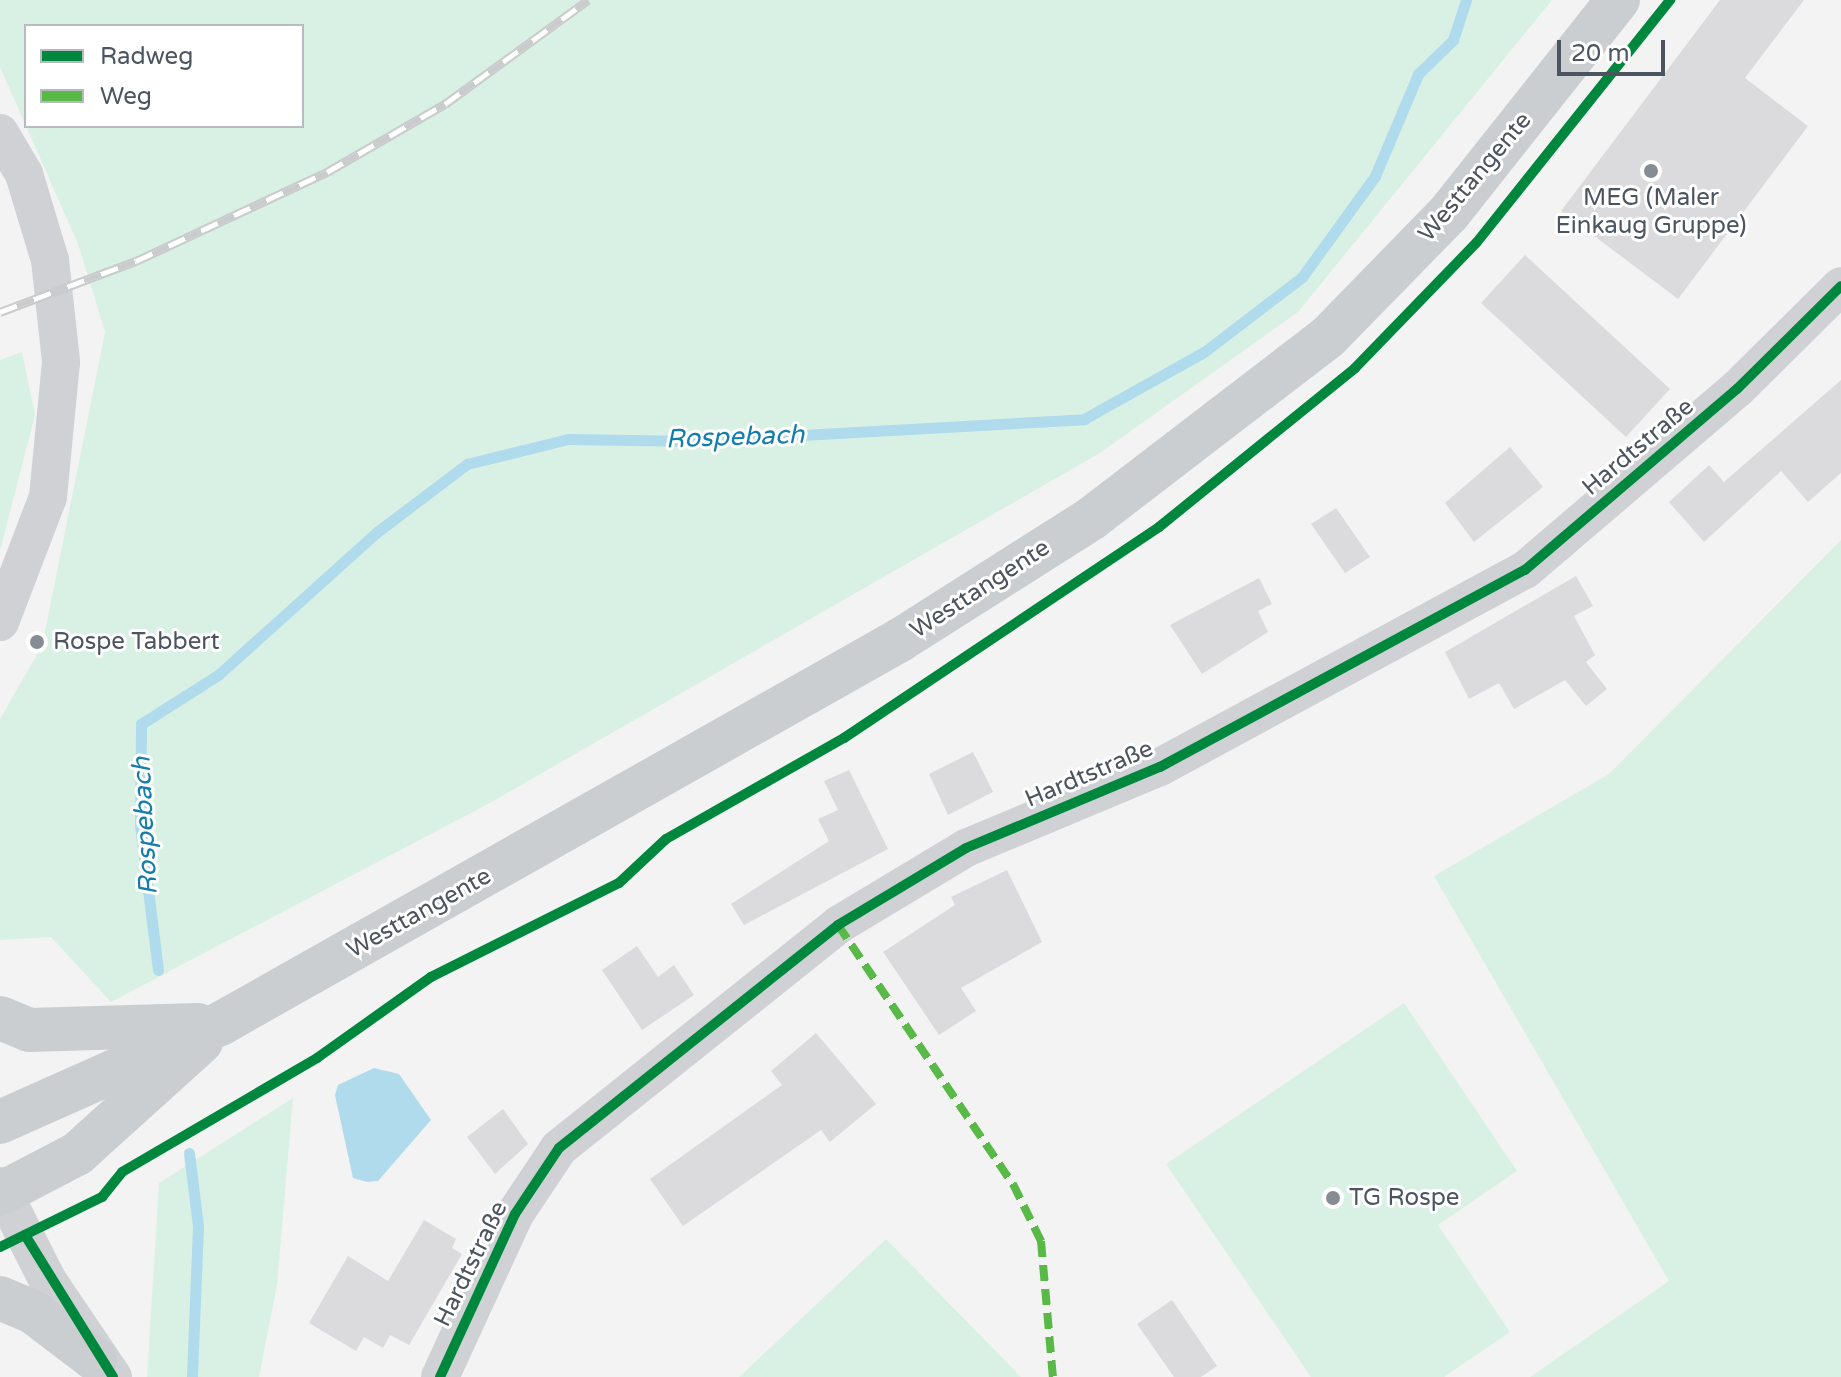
<!DOCTYPE html>
<html>
<head>
<meta charset="utf-8">
<style>
	body { margin:0 }
	#map { position:relative; width:1841px; height:1377px; overflow:hidden; background:#f3f3f3; font-family:"Varela Round",sans-serif }
	div>[style] { position:absolute }
	[style*='--x'] { left:calc(var(--x)*1px); top:calc(var(--y)*1px); width:calc(var(--w)*1px); rotate:calc(var(--a)*1deg) }
	.green>* { inset:0; background:#d9f1e4 }
	.water>* { inset:0; background:#b0dbec }
	.stream>* { height:11px; margin:-5.5px; padding:0 5.5px; transform-origin:5.5px; border-radius:5.5px; background:#b0dbec }
	.building>* { inset:0; background:#dbdbdd }
	.minor>* { height:38px; margin:-19px; padding:0 19px; transform-origin:19px; border-radius:19px; background:#cfd1d4 }
	.major>* { height:44px; margin:-22px; padding:0 22px; transform-origin:22px; border-radius:22px; background:#cbced1 }
	.rail>* { height:9px; margin-top:-4.5px; transform-origin:0; background:repeating-linear-gradient(90deg,#fff 0 18px,#c9cbcd 0 36px); box-sizing:border-box; border-block:2px solid #c9cbcd }
	.quiet>* { height:8px; margin-top:-4px; transform-origin:0; background:repeating-linear-gradient(90deg,#58b947 0 16px,transparent 0 24px) }
	.cycleway>* { height:10px; margin:-5px; padding:0 5px; transform-origin:5px; border-radius:5px; background:#00873e }
	.dots>* { width:22px; height:22px; translate:-50% -50%; box-sizing:border-box; border:4px solid #fff; border-radius:50% }
	span { translate:-50% -50%; white-space:nowrap; text-align:center; line-height:1.15; -webkit-text-stroke:6px #fff; paint-order:stroke }
	.street-label { font-size:24px; color:#4b545f }
	.poi-label { font-size:24px; color:#4b545f }
	.left { translate:0 -50%; text-align:left }
	.water-label { font-size:26px; color:#137eaa; font-style:italic }
	.legend { position:absolute; left:24px; top:24px; width:280px; height:104px; box-sizing:border-box; background:#fff; border:2px solid #b7bbbf; margin:0; padding:10px 14px; list-style:none; font-size:24px; color:#4b545f }
	.legend li { display:flex; align-items:center; gap:16px; height:40px }
	.legend b { width:40px; border:2px solid #b7bbbf }
	.scale { position:absolute; left:1557px; top:40px; width:108px; height:36px; box-sizing:border-box; border:4px solid #4b545f; border-top:0; padding-left:10px; font-size:24px; line-height:28px; white-space:nowrap; color:#4b545f; -webkit-text-stroke:6px #fff; paint-order:stroke }
</style>
</head>
<body>
<div id="map">
	<div class="green">
		<div style="clip-path:polygon(evenodd,0 0,1552px 0,1298px 312px,1100px 453px,488px 804px,111px 1002px,51px 937px,0 940px,0 719px,42px 646px,105px 332px,78px 244px,0 67px,0 0,26px 26px,302px 26px,302px 126px,26px 126px,26px 26px)"></div>
		<div style="clip-path:polygon(22px 352px,35px 415px,0 551px,0 360px)"></div>
		<div style="clip-path:polygon(1841px 540px,1841px 1377px,1530px 1377px,1669px 1281px,1434px 876px,1609px 774px)"></div>
		<div style="clip-path:polygon(1404px 1003px,1517px 1171px,1438px 1225px,1510px 1332px,1444px 1377px,1311px 1377px,1166px 1164px)"></div>
		<div style="clip-path:polygon(293px 1098px,277px 1285px,259px 1377px,147px 1377px,159px 1183px)"></div>
		<div style="clip-path:polygon(886px 1239px,1021px 1377px,739px 1377px)"></div>
	</div>
	<div class="water">
		<div style="clip-path:polygon(374px 1068px,399px 1074px,431px 1120px,378px 1181px,367px 1182px,353px 1178px,335px 1095px,338px 1085px)"></div>
	</div>
	<div class="stream">
		<div style="--x:158;--y:970;--w:146;--a:-97.1"></div>
		<div style="--x:140;--y:825;--w:101;--a:-89.4"></div>
		<div style="--x:141;--y:724;--w:91;--a:-32.5"></div>
		<div style="--x:218;--y:675;--w:214;--a:-42"></div>
		<div style="--x:377;--y:532;--w:113;--a:-37.1"></div>
		<div style="--x:467;--y:464;--w:104;--a:-13.9"></div>
		<div style="--x:568;--y:439;--w:127;--a:0.9"></div>
		<div style="--x:695;--y:441;--w:390;--a:-3.2"></div>
		<div style="--x:1084;--y:419;--w:137;--a:-29.2"></div>
		<div style="--x:1204;--y:352;--w:123;--a:-37.4"></div>
		<div style="--x:1302;--y:277;--w:125;--a:-54.1"></div>
		<div style="--x:1375;--y:176;--w:111;--a:-67.1"></div>
		<div style="--x:1418;--y:74;--w:49;--a:-44.2"></div>
		<div style="--x:1453;--y:40;--w:42;--a:-72"></div>
		<div style="--x:189;--y:1153;--w:74;--a:83"></div>
		<div style="--x:198;--y:1226;--w:151;--a:92.3"></div>
	</div>
	<div class="building">
		<div style="clip-path:polygon(1720px 0,1804px 0,1745px 78px,1808px 126px,1678px 299px,1561px 211px)"></div>
		<div style="clip-path:polygon(1525px 255px,1670px 389px,1626px 437px,1481px 303px)"></div>
		<div style="clip-path:polygon(1841px 380px,1841px 473px,1808px 502px,1781px 471px,1704px 542px,1669px 502px,1709px 465px,1724px 482px)"></div>
		<div style="clip-path:polygon(1510px 447px,1543px 487px,1474px 542px,1445px 503px)"></div>
		<div style="clip-path:polygon(1336px 508px,1370px 557px,1345px 573px,1311px 524px)"></div>
		<div style="clip-path:polygon(1576px 576px,1593px 606px,1574px 616px,1595px 655px,1586px 662px,1607px 689px,1586px 706px,1565px 680px,1514px 709px,1499px 683px,1469px 699px,1445px 652px)"></div>
		<div style="clip-path:polygon(1259px 578px,1272px 604px,1258px 611px,1268px 632px,1202px 674px,1170px 625px)"></div>
		<div style="clip-path:polygon(973px 752px,993px 792px,948px 815px,929px 774px)"></div>
		<div style="clip-path:polygon(849px 770px,888px 849px,744px 925px,731px 904px,829px 841px,818px 819px,838px 810px,824px 781px)"></div>
		<div style="clip-path:polygon(1007px 870px,1042px 942px,961px 988px,976px 1011px,939px 1035px,883px 952px,955px 905px,951px 897px)"></div>
		<div style="clip-path:polygon(637px 946px,658px 977px,674px 965px,694px 995px,642px 1030px,602px 970px)"></div>
		<div style="clip-path:polygon(816px 1033px,876px 1104px,830px 1142px,821px 1130px,683px 1226px,650px 1179px,782px 1085px,771px 1071px)"></div>
		<div style="clip-path:polygon(503px 1109px,528px 1144px,495px 1174px,467px 1137px)"></div>
		<div style="clip-path:polygon(424px 1220px,456px 1239px,452px 1248px,462px 1254px,409px 1345px,390px 1335px,383px 1348px,364px 1337px,356px 1351px,309px 1323px,348px 1256px,388px 1281px)"></div>
		<div style="clip-path:polygon(1172px 1300px,1217px 1366px,1201px 1377px,1174px 1377px,1137px 1324px)"></div>
	</div>
	<div class="minor">
		<div style="--x:0;--y:133;--w:48;--a:59.7"></div>
		<div style="--x:24;--y:174;--w:90;--a:73.2"></div>
		<div style="--x:50;--y:260;--w:103;--a:83.8"></div>
		<div style="--x:61;--y:362;--w:136;--a:95.5"></div>
		<div style="--x:48;--y:497;--w:134;--a:111"></div>
		<div style="--x:0;--y:1186;--w:106;--a:63.2"></div>
		<div style="--x:48;--y:1281;--w:116;--a:55.9"></div>
		<div style="--x:440;--y:1377;--w:179;--a:-65.3"></div>
		<div style="--x:515;--y:1214;--w:79;--a:-56.3"></div>
		<div style="--x:559;--y:1148;--w:357;--a:-38.6"></div>
		<div style="--x:838;--y:925;--w:149;--a:-31"></div>
		<div style="--x:966;--y:848;--w:210;--a:-22.7"></div>
		<div style="--x:1160;--y:767;--w:415;--a:-28.4"></div>
		<div style="--x:1525;--y:570;--w:279;--a:-40.5"></div>
		<div style="--x:1737;--y:389;--w:146;--a:-44.7"></div>
	</div>
	<div class="major">
		<div style="--x:0;--y:1018;--w:31;--a:22"></div>
		<div style="--x:29;--y:1030;--w:169;--a:-1.7"></div>
		<div style="--x:0;--y:1122;--w:241;--a:-24"></div>
		<div style="--x:220;--y:1024;--w:781;--a:-29.45"></div>
		<div style="--x:900;--y:640;--w:227;--a:-32.4"></div>
		<div style="--x:1092;--y:518;--w:297;--a:-37.5"></div>
		<div style="--x:1328;--y:337;--w:173;--a:-45.7"></div>
		<div style="--x:1449;--y:213;--w:272;--a:-51.6"></div>
		<div style="--x:0;--y:1194;--w:87;--a:-27.5"></div>
		<div style="--x:77;--y:1154;--w:167;--a:-42.1"></div>
		<div style="--x:0;--y:1298;--w:36;--a:23"></div>
		<div style="--x:33;--y:1312;--w:78;--a:37.2"></div>
	</div>
	<div class="rail">
		<div style="--x:0;--y:312;--w:145;--a:-20.6"></div>
		<div style="--x:136;--y:261;--w:211;--a:-25"></div>
		<div style="--x:327;--y:172;--w:136;--a:-30"></div>
		<div style="--x:445;--y:104;--w:177;--a:-36"></div>
	</div>
	<div class="quiet">
		<div style="--x:838;--y:925;--w:313;--a:56"></div>
		<div style="--x:1013;--y:1184;--w:64;--a:63.8"></div>
		<div style="--x:1041;--y:1241;--w:137;--a:85"></div>
	</div>
	<div class="cycleway">
		<div style="--x:25;--y:1235;--w:167;--a:58.2"></div>
		<div style="--x:0;--y:1247;--w:114;--a:-26.1"></div>
		<div style="--x:102;--y:1197;--w:32;--a:-51"></div>
		<div style="--x:122;--y:1172;--w:226;--a:-30.3"></div>
		<div style="--x:317;--y:1058;--w:140;--a:-35.4"></div>
		<div style="--x:431;--y:977;--w:210;--a:-26.6"></div>
		<div style="--x:619;--y:883;--w:64;--a:-43.1"></div>
		<div style="--x:666;--y:839;--w:205;--a:-29.6"></div>
		<div style="--x:844;--y:738;--w:379;--a:-33.8"></div>
		<div style="--x:1159;--y:527;--w:252;--a:-39"></div>
		<div style="--x:1355;--y:368;--w:175;--a:-45.9"></div>
		<div style="--x:1477;--y:242;--w:310;--a:-51.4"></div>
		<div style="--x:440;--y:1377;--w:179;--a:-65.3"></div>
		<div style="--x:515;--y:1214;--w:79;--a:-56.3"></div>
		<div style="--x:559;--y:1148;--w:357;--a:-38.6"></div>
		<div style="--x:838;--y:925;--w:149;--a:-31"></div>
		<div style="--x:966;--y:848;--w:210;--a:-22.7"></div>
		<div style="--x:1160;--y:767;--w:415;--a:-28.4"></div>
		<div style="--x:1525;--y:570;--w:279;--a:-40.5"></div>
		<div style="--x:1737;--y:389;--w:146;--a:-44.7"></div>
	</div>
	<div class="dots">
		<div style="left:1651px;top:171px;background:#868c93"></div>
		<div style="left:37px;top:642px;background:#868c93"></div>
		<div style="left:1333px;top:1198px;background:#868c93"></div>
	</div>
	<div class="street-label">
		<span style="left:1475px;top:177px;rotate:-50deg">Westtangente</span>
		<span style="left:1638px;top:447px;rotate:-40deg">Hardtstraße</span>
		<span style="left:980px;top:589px;rotate:-33deg">Westtangente</span>
		<span style="left:1089px;top:774px;rotate:-23deg">Hardtstraße</span>
		<span style="left:419px;top:913px;rotate:-29deg">Westtangente</span>
		<span style="left:471px;top:1264px;rotate:-64deg">Hardtstraße</span>
	</div>
	<div class="poi-label">
		<span style="left:1651px;top:212px">MEG (Maler<br>Einkaug Gruppe)</span>
		<span class="left" style="left:53px;top:642px">Rospe Tabbert</span>
		<span class="left" style="left:1349px;top:1198px">TG Rospe</span>
	</div>
	<div class="water-label">
		<span style="left:735px;top:437px;rotate:-2deg">Rospebach</span>
		<span style="left:145px;top:826px;rotate:-93deg">Rospebach</span>
	</div>
	<ul class="legend">
	<li><b style="height:10px;background:#00873e"></b>Radweg</li>
	<li><b style="height:10px;background:#58b947"></b>Weg</li>
	</ul>
	<div class="scale">20 m</div>
</div>
</body>
</html>
